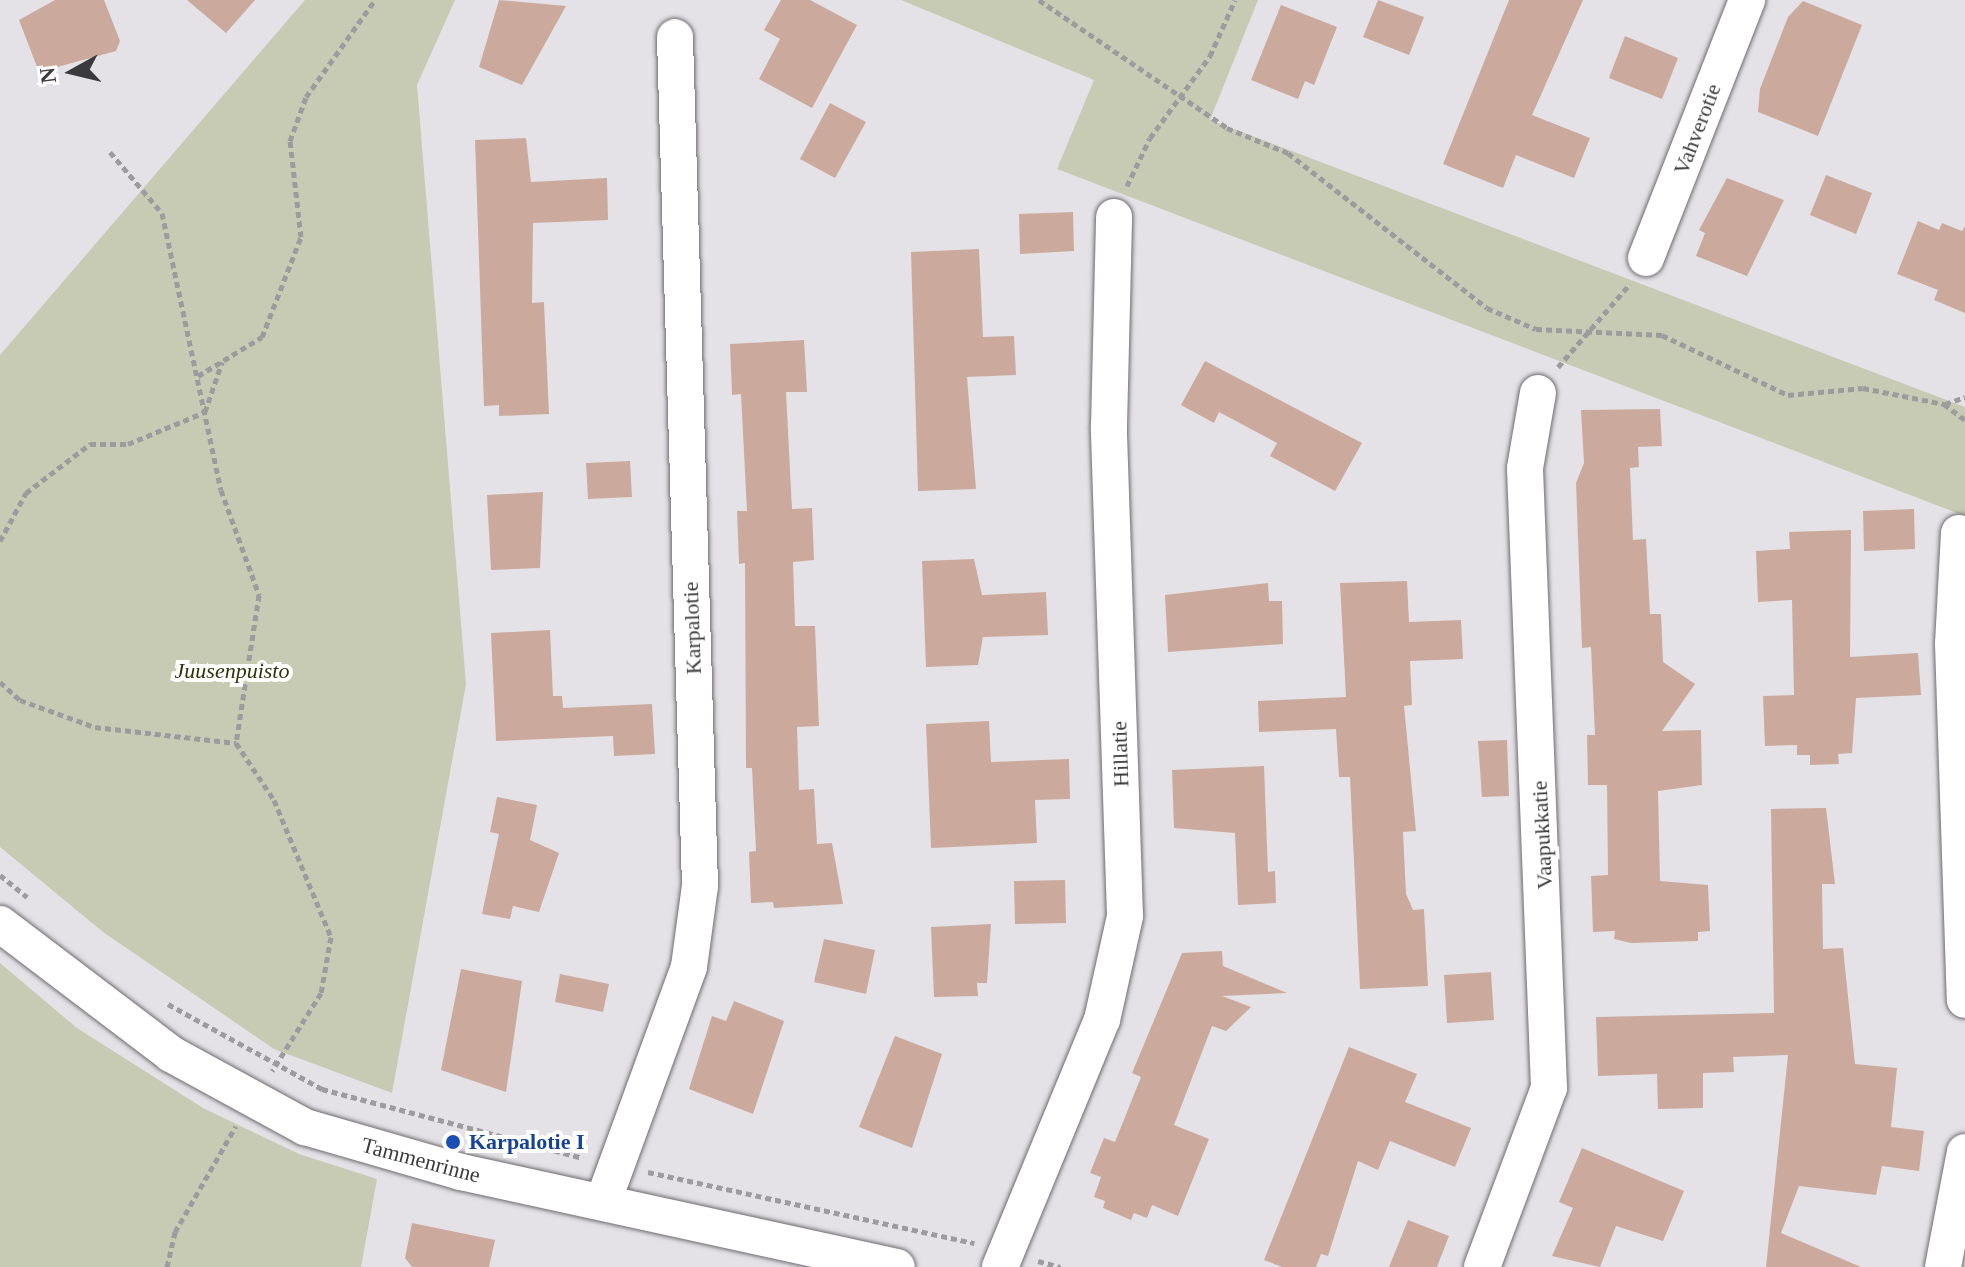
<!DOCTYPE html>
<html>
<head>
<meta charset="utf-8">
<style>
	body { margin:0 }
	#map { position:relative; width:1965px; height:1267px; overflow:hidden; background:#e4e2e7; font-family:Georgia,serif }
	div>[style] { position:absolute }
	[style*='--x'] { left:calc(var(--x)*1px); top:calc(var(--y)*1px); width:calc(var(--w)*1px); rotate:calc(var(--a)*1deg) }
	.green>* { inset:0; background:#c8cbb3 }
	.building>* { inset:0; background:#cbaa9d }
	.path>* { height:5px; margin-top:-2.5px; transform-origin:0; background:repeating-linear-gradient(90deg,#9c9b9e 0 6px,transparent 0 10px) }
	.roads { filter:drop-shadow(0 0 2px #6e6c70) drop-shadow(0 0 2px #6e6c70) }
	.minor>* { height:36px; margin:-18px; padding:0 18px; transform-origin:18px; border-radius:18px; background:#fff }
	.dots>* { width:22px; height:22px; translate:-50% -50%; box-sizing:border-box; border:4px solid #fff; border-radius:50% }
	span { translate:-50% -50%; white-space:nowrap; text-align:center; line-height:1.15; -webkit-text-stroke:8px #fff; paint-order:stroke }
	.street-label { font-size:22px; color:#3b3a3c }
	.park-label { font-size:22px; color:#30330b; font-style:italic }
	.transit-label { font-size:22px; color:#164399; font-weight:700 }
	.left { translate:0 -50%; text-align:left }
	.north { position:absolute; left:32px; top:32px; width:80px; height:80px; -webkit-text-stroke:6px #fff; paint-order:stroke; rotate:262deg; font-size:22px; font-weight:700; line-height:32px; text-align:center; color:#3b3a3c }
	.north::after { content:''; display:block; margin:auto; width:28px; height:36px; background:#3b3a3c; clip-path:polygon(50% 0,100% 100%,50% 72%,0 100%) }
</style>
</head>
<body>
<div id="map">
	<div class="green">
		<div style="clip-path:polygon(305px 0,455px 0,417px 85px,466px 684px,392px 1093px,274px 1049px,103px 932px,0 847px,0 355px)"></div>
		<div style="clip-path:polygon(901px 0,1258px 0,1210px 120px,1965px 407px,1965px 516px,1057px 169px,1094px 80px)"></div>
		<div style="clip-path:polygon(0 963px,77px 1028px,203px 1108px,299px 1154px,377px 1179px,361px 1267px,0 1267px)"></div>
	</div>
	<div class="building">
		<div style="clip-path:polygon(55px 0,104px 0,120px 41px,116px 51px,39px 72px,19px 20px)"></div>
		<div style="clip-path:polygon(187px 0,255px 0,226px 33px)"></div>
		<div style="clip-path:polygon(499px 0,566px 6px,522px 85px,479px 67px)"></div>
		<div style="clip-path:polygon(781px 0,810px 0,857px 25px,812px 108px,759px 79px,780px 39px,764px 30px)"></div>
		<div style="clip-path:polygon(1378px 0,1424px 17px,1409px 55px,1363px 37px)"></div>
		<div style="clip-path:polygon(1509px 0,1583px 0,1532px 115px,1590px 138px,1574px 178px,1516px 155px,1503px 188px,1443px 164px)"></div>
		<div style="clip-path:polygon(1803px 1px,1862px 25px,1818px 136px,1758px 112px,1760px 89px,1788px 17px)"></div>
		<div style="clip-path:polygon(1281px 5px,1337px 27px,1314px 85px,1305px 81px,1298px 99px,1251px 80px)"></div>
		<div style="clip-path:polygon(1625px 36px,1678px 58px,1662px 99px,1609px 78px)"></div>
		<div style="clip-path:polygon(830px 103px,866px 122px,835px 178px,800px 159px)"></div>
		<div style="clip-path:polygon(526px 138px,531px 182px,607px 178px,608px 220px,533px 223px,532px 303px,544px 302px,549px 414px,499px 416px,499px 405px,484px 406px,475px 140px)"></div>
		<div style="clip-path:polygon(1826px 175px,1872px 193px,1856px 234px,1810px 215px)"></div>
		<div style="clip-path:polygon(1727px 178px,1784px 200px,1747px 276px,1696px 256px,1705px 233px,1699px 230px)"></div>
		<div style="clip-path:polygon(1073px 212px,1074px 251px,1020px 254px,1019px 214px)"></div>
		<div style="clip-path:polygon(1918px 221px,1939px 230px,1942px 223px,1962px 231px,1965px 226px,1965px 313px,1934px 300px,1938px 290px,1897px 274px)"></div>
		<div style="clip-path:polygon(979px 249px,983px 337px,1014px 336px,1016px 375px,967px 377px,976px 489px,918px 491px,911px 252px)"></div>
		<div style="clip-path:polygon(804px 340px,807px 392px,786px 392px,792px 509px,812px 508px,814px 560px,793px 562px,795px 626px,815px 626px,819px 726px,797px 727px,799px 790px,814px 789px,817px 844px,832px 843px,843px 904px,774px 908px,773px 902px,751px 903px,749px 852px,756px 851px,752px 768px,746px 768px,745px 563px,739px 564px,737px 511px,747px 511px,741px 394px,732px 395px,730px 344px)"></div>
		<div style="clip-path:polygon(1205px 361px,1362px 443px,1335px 491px,1270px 456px,1277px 443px,1219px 412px,1214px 423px,1181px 405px)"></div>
		<div style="clip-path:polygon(1660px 409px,1662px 446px,1638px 447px,1639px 467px,1630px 468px,1633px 540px,1646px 539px,1650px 614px,1661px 614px,1663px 662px,1695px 684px,1662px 731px,1701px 730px,1702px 785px,1658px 791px,1660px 881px,1708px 885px,1710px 931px,1698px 932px,1698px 941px,1631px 943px,1614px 939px,1615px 931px,1593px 932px,1591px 876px,1608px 875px,1607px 785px,1588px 785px,1587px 735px,1595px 735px,1591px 647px,1582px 648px,1576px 483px,1584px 463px,1581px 410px)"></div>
		<div style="clip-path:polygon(630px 461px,632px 497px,588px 499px,586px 463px)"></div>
		<div style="clip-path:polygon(543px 492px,540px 568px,491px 570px,487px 495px)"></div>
		<div style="clip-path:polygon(1914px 509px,1915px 549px,1864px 551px,1863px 511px)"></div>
		<div style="clip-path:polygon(1851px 530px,1850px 657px,1918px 653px,1921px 695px,1856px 698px,1852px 753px,1838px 754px,1839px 764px,1810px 765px,1810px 755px,1797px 755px,1797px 745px,1765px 746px,1763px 696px,1794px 695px,1792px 600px,1758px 602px,1756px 551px,1790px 549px,1789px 532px)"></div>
		<div style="clip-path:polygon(974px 559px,982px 595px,1046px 592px,1048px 635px,983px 637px,978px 665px,926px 667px,922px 561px)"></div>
		<div style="clip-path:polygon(1407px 581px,1409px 622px,1461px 620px,1463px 659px,1410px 661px,1412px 705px,1404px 706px,1416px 831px,1403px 832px,1406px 894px,1413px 910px,1424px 909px,1428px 986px,1360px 989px,1350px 777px,1339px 777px,1336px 729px,1259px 732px,1258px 701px,1346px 697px,1340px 583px)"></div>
		<div style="clip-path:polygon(1268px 583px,1269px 601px,1282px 601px,1283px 644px,1168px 652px,1165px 595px)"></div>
		<div style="clip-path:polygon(550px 630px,553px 696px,562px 696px,563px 708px,652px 704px,655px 754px,614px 756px,613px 736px,496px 741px,491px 633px)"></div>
		<div style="clip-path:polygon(989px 721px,991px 762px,1069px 759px,1070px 799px,1035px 800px,1037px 843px,931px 848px,926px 724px)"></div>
		<div style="clip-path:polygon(1507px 740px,1509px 796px,1482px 797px,1478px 741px)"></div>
		<div style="clip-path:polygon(1264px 766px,1268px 872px,1275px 871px,1276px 903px,1238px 905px,1235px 833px,1174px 828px,1172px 770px)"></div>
		<div style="clip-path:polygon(497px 797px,537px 805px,530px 840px,559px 853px,539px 912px,513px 906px,510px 919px,482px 914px,499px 834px,490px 832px)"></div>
		<div style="clip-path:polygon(1826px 808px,1835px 884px,1822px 884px,1823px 949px,1843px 948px,1855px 1064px,1897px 1068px,1891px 1127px,1924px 1131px,1919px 1171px,1882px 1166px,1876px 1195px,1799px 1186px,1781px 1233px,1861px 1267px,1766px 1267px,1788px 1055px,1733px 1057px,1734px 1072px,1703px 1073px,1703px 1108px,1658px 1109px,1657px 1074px,1598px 1076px,1596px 1017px,1774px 1013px,1771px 809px)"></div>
		<div style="clip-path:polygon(1065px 880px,1066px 923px,1015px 924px,1014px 881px)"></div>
		<div style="clip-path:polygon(991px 924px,987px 983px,977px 983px,978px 996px,934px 997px,931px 927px)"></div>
		<div style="clip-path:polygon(824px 939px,875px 950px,866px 994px,814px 982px)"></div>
		<div style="clip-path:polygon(1222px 951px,1223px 966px,1287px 993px,1222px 996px,1251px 1007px,1226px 1031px,1212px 1026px,1174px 1125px,1209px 1139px,1178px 1216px,1152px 1205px,1147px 1218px,1134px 1213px,1131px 1220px,1103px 1208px,1105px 1201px,1094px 1197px,1101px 1177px,1090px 1173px,1104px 1138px,1115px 1142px,1141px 1077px,1132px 1073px,1182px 953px)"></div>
		<div style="clip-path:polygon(461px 969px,522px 981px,506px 1092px,441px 1070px)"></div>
		<div style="clip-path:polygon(1491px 972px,1494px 1020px,1447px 1023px,1444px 975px)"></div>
		<div style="clip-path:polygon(560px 974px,609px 984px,603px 1012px,555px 1002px)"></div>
		<div style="clip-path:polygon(734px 1001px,784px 1021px,753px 1114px,689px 1089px,712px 1016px,726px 1021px)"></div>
		<div style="clip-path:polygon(895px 1036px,942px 1054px,912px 1148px,859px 1127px)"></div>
		<div style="clip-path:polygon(1349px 1047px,1417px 1074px,1405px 1102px,1471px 1128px,1455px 1167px,1390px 1141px,1378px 1170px,1358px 1161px,1328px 1256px,1321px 1254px,1316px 1267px,1282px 1267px,1264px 1260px)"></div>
		<div style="clip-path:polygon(1582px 1148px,1684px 1191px,1663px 1241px,1616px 1226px,1600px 1267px,1552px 1256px,1573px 1208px,1559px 1202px)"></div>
		<div style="clip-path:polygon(1408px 1220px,1449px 1236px,1437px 1267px,1389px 1267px)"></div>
		<div style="clip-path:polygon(412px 1223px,495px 1240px,489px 1267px,412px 1267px,405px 1258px)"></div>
	</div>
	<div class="path">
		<div style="--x:1039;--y:0;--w:227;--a:34.2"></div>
		<div style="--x:1227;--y:128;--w:66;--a:22.3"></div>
		<div style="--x:1288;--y:153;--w:252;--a:37.9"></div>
		<div style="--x:1487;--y:308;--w:53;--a:23.2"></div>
		<div style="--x:1536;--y:329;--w:126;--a:2.7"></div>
		<div style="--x:1662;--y:335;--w:140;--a:25.5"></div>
		<div style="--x:1788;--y:395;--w:75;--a:-5.3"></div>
		<div style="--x:1863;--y:388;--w:83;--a:11.2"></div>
		<div style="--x:1944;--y:404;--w:26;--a:37"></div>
		<div style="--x:110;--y:152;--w:80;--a:49.6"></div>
		<div style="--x:162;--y:213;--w:283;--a:78"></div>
		<div style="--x:221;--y:490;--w:112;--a:70.1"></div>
		<div style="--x:259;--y:595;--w:150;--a:98.8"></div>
		<div style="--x:236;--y:743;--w:69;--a:56.3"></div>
		<div style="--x:274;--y:800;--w:148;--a:67.4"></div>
		<div style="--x:331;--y:937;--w:57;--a:100.1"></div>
		<div style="--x:321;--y:993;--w:92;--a:122.1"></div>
		<div style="--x:1127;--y:186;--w:53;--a:-64.4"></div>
		<div style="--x:1150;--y:138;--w:102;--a:-53.8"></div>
		<div style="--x:1210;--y:56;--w:61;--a:-65.9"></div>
		<div style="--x:1558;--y:367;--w:110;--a:-49.1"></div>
		<div style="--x:198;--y:376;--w:75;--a:-31.4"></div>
		<div style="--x:262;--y:337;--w:107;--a:-68.7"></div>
		<div style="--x:301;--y:237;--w:97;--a:-96.5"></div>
		<div style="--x:290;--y:141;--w:47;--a:-70"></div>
		<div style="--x:306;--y:97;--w:119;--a:-54.6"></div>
		<div style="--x:1945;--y:404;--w:21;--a:-19"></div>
		<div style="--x:0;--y:541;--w:55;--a:-61.6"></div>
		<div style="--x:26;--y:493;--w:81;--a:-37.4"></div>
		<div style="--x:90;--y:444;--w:38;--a:0"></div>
		<div style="--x:128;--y:444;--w:83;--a:-22.6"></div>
		<div style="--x:205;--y:412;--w:53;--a:-71.2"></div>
		<div style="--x:0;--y:682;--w:27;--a:42"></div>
		<div style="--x:20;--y:700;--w:80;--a:19.8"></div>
		<div style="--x:95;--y:727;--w:142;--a:6.5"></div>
		<div style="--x:0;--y:875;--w:35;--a:39"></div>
		<div style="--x:168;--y:1004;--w:176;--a:28.9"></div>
		<div style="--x:322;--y:1089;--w:270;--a:14.8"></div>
		<div style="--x:648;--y:1172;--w:334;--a:12.3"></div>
		<div style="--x:1038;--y:1261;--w:23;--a:15"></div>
		<div style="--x:167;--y:1267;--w:36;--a:-77"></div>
		<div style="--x:175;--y:1232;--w:122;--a:-60.1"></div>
	</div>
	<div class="roads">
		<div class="minor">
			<div style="--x:1646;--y:258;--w:277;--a:-68.6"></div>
			<div style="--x:1959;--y:533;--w:111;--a:93.1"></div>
			<div style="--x:1953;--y:644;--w:356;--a:88.1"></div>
			<div style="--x:0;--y:924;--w:215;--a:37.2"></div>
			<div style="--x:171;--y:1054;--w:153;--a:28.6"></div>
			<div style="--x:305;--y:1127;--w:162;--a:16.1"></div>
			<div style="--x:461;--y:1172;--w:446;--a:12.3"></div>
			<div style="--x:603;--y:1202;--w:250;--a:-69.9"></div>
			<div style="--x:689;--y:967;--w:82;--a:-82.3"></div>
			<div style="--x:700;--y:886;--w:849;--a:-91.69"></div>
			<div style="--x:1000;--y:1267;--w:267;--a:-67.6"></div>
			<div style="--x:1102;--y:1020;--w:107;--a:-77.5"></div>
			<div style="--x:1125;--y:916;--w:490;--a:-91.9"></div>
			<div style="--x:1109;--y:426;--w:209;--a:-88.6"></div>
			<div style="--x:1482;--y:1267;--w:191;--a:-69.5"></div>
			<div style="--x:1549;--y:1088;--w:620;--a:-92.22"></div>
			<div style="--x:1525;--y:468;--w:76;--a:-80.2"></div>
			<div style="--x:1943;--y:1267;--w:117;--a:-79.2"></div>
		</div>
	</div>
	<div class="dots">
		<div style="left:453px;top:1142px;background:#1a4fb4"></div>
	</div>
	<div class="street-label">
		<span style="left:1697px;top:129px;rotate:-69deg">Vahverotie</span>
		<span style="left:692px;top:628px;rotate:-92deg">Karpalotie</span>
		<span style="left:1120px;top:754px;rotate:-92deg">Hillatie</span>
		<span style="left:1542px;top:835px;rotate:-93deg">Vaapukkatie</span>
		<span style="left:421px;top:1160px;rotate:15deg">Tammenrinne</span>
	</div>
	<div class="park-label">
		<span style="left:232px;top:671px">Juusenpuisto</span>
	</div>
	<div class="transit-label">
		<span class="left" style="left:469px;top:1142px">Karpalotie I</span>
	</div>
	<div class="north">N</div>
</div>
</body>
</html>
